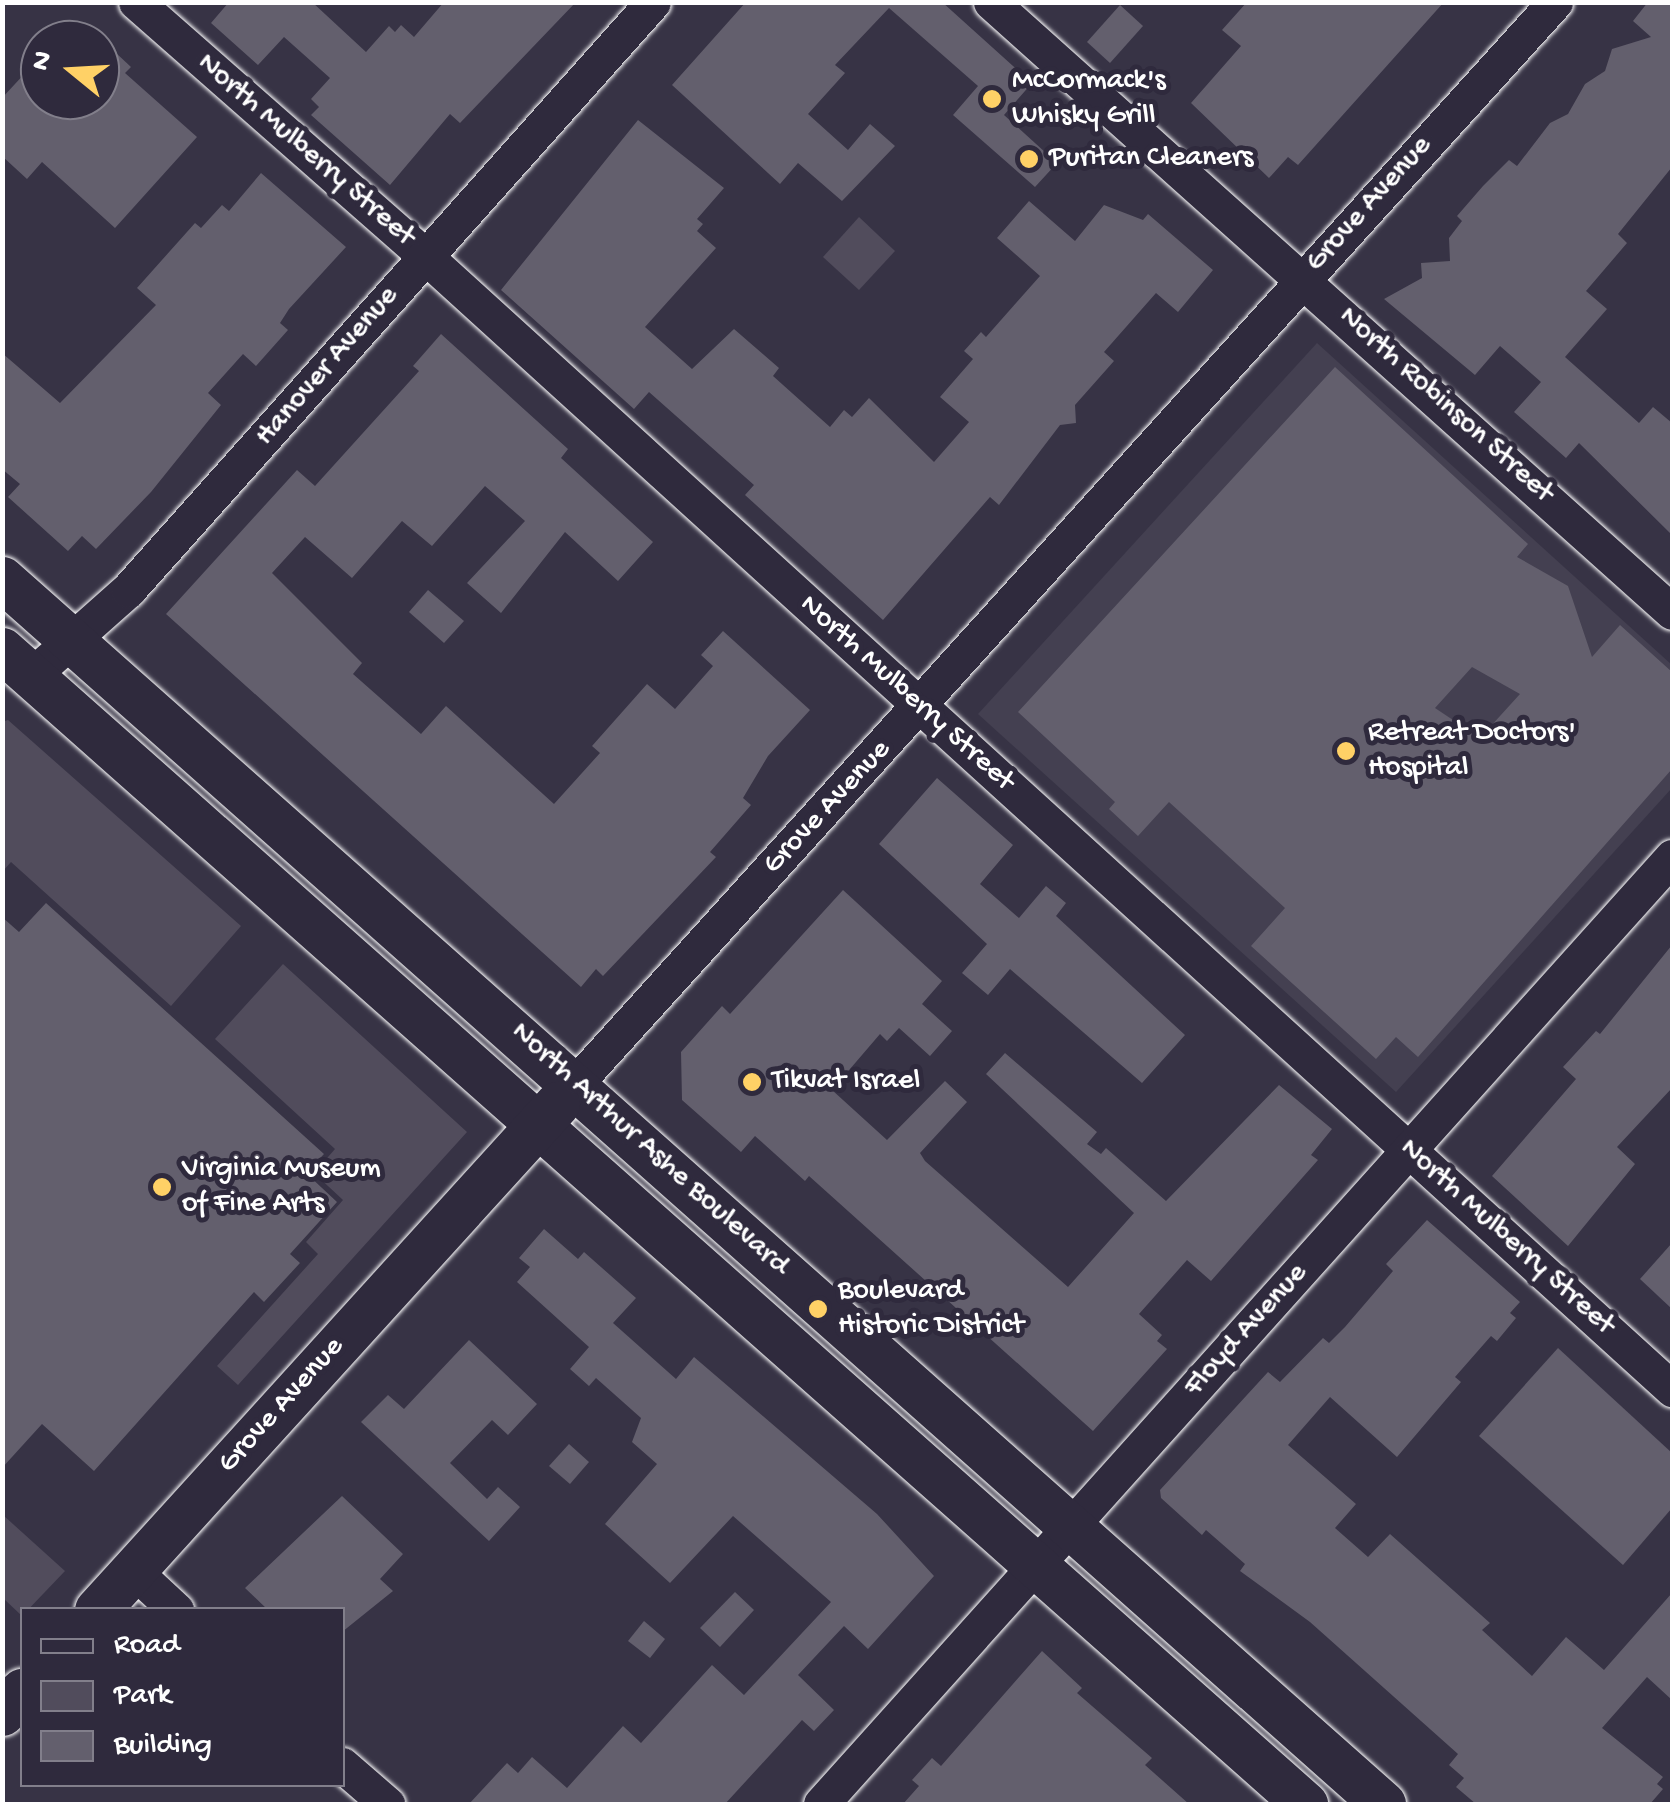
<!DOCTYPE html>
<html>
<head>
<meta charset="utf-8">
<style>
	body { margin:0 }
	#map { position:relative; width:1675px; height:1807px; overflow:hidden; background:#373345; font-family:"Gochi Hand",sans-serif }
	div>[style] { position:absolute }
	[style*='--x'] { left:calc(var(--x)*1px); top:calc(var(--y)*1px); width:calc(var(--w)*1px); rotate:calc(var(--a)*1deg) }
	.built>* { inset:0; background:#444051 }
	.green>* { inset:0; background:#514c5c }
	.building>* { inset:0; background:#635f6d }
	.roads { filter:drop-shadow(0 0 2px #fff) drop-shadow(0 0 2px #fff) }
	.minor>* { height:35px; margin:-17.5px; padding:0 17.5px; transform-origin:17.5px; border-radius:17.5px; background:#2f2a3d }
	.major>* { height:45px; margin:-22.5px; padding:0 22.5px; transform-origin:22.5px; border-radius:22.5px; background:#2f2a3d }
	.dots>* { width:28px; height:28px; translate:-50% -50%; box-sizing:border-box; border:5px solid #2f2a3d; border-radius:50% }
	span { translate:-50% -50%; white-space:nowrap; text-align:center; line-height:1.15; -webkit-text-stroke:10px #2f2a3d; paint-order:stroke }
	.poi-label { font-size:30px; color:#fff }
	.left { translate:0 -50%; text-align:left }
	.street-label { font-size:30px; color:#fff }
	.frame { position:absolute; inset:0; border:5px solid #fff; pointer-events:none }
	.legend { position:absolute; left:20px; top:1607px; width:325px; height:180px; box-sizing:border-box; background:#2f2a3d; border:2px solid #827f8b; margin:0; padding:12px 18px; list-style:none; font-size:30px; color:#fff }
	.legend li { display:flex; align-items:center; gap:20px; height:50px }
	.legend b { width:50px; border:2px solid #827f8b }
	.north { position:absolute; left:20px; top:20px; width:100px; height:100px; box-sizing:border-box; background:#2f2a3d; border:2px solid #827f8b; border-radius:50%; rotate:288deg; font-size:28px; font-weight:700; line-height:40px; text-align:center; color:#fff }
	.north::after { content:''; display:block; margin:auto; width:35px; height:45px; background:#ffd166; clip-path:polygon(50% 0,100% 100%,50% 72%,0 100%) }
</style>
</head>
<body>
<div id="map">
	<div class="built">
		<div style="clip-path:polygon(1317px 343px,1672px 665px,1672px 788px,1396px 1092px,978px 714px)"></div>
	</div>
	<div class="green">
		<div style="clip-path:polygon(859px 217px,895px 251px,859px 290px,823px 257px)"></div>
		<div style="clip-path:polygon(8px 720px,241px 926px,171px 1006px,11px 862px,3px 871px,2px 722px)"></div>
		<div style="clip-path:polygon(283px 964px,467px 1132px,238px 1385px,217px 1366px,318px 1254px,306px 1242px,343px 1200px,314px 1173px,335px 1149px,215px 1039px)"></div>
		<div style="clip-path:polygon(3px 1515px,65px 1571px,22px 1616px,3px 1598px)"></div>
	</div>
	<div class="building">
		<div style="clip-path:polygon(229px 2px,312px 2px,366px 52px,389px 26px,395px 32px,401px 25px,414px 37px,444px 2px,576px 2px,460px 123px,450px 114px,390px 185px,311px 115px,319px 107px,311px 99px,330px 78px,284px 37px,258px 65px,211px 23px)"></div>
		<div style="clip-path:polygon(746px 2px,942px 2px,1032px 83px,1004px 115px,1057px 163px,1035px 187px,953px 115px,978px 86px,889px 8px,835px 65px,845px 73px,808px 114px,848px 150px,870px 124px,895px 146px,842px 201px,798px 163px,780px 184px,672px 85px)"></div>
		<div style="clip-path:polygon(1247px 2px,1444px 2px,1298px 165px,1288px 157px,1269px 178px,1191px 103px,1241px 46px,1222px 30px)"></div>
		<div style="clip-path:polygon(1648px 2px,1672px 2px,1672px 167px,1618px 234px,1627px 243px,1586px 291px,1607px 309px,1565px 357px,1639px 423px,1653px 407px,1672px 423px,1672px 535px,1579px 443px,1566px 458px,1514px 412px,1541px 382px,1500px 346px,1475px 375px,1384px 299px,1422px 278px,1421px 263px,1450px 261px,1449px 238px,1462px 221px,1457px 216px,1483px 186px,1509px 160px,1517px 166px,1550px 123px,1568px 114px,1585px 84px,1605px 71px,1612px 49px,1651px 37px,1633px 21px)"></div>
		<div style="clip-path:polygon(1120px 5px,1143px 26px,1110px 63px,1087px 42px)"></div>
		<div style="clip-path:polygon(100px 38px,131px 67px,125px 73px,197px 137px,115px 228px,42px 162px,27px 179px,2px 156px,2px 98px,40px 57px,40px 100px,100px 100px)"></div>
		<div style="clip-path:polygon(638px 120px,724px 188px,697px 219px,703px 224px,697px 231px,716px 248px,645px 327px,692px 369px,734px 329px,779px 368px,773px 376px,830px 427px,844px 410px,852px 417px,869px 398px,934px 462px,969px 422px,940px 397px,973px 359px,964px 351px,981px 332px,986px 337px,1040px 276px,997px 238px,1029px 201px,1075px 241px,1104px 205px,1143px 220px,1148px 214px,1213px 270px,1178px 312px,1156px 293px,1104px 352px,1114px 361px,1075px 405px,1076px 423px,1060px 425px,999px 505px,990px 497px,883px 620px,745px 495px,754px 485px,649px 392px,634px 409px,501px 290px)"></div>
		<div style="clip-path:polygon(261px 173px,346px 247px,289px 309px,280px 323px,288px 330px,256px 366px,243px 354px,208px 393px,221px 405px,151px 492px,96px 549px,82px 536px,68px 551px,8px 497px,20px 484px,2px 469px,2px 353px,60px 403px,156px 305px,137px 288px,195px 223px,201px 228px,222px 205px,229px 211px)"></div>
		<div style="clip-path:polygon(441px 334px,568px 449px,561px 458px,653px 542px,618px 581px,565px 532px,501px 613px,467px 583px,525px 521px,485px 486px,432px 546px,402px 521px,352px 578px,305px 537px,272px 573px,362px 663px,353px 674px,421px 734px,446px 706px,554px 804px,600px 753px,592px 746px,647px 684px,675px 709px,713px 666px,701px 655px,723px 631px,810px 710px,768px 756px,743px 798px,751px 805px,710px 852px,716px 857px,603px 976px,596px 969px,581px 987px,166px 614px,297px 470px,315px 486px,419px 371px,413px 366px)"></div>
		<div style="clip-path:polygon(evenodd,1335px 367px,1528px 544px,1517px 557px,1568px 586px,1592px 657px,1620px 625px,1672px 672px,1672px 769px,1418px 1057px,1396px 1037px,1376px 1059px,1251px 946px,1285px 908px,1169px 802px,1138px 836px,1109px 809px,1115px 802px,1018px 712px,1335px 367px,1472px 667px,1520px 694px,1480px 738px,1435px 708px,1472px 667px)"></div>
		<div style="clip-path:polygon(428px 590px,464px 621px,444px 643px,409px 612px)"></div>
		<div style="clip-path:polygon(937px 778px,1013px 845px,980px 884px,1019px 918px,1046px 886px,1066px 903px,1056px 916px,1185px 1035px,1142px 1083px,1010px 969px,988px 995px,962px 973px,987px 944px,879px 844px)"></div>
		<div style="clip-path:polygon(843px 890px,942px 981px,922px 1004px,952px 1031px,930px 1056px,899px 1028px,887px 1041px,880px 1034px,832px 1090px,887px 1140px,945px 1081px,967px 1102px,920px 1153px,925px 1161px,1068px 1287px,1134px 1213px,986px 1074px,1005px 1053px,1097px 1132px,1087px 1144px,1101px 1154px,1106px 1148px,1166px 1201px,1279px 1085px,1332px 1129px,1311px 1155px,1318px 1160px,1211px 1281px,1187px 1260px,1139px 1314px,1162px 1335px,1157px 1341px,1167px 1349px,1093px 1431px,809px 1176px,805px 1181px,755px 1136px,741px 1152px,682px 1100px,681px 1052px,722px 1006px,730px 1014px)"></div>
		<div style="clip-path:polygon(46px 903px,324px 1154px,306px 1173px,337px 1202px,290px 1254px,300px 1263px,264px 1302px,254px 1292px,94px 1471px,42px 1424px,2px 1468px,2px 917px,19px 932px)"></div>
		<div style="clip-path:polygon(1672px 945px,1672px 1088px,1617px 1147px,1635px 1164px,1568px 1246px,1492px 1176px,1576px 1079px,1563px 1067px,1596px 1031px,1600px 1034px)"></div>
		<div style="clip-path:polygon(1427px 1220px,1520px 1302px,1510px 1313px,1516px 1318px,1497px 1341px,1491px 1336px,1455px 1377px,1461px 1382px,1397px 1457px,1330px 1397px,1288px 1445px,1356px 1504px,1335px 1528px,1368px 1557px,1390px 1534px,1490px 1623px,1482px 1630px,1532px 1676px,1566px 1637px,1604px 1670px,1672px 1593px,1672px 1700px,1647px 1677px,1602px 1728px,1663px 1777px,1657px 1784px,1663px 1789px,1650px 1804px,1476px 1804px,1456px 1787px,1464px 1778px,1449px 1765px,1458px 1754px,1310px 1622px,1240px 1571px,1245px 1564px,1206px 1530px,1202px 1535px,1161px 1498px,1160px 1490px,1268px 1372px,1280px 1382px,1323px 1338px,1329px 1343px,1345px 1327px,1393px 1271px,1386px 1264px)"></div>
		<div style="clip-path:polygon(544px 1229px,578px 1259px,584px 1252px,636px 1298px,613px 1323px,676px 1379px,694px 1357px,877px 1514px,934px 1576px,868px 1649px,844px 1626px,798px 1675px,834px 1710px,814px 1731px,802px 1720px,725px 1804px,469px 1804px,507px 1763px,518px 1773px,532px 1757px,567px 1788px,623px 1726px,641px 1743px,712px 1665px,744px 1695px,831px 1602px,733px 1516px,670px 1583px,605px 1524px,657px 1464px,632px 1442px,641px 1418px,596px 1378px,589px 1386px,570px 1369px,589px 1347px,517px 1282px,530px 1267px,519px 1258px)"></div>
		<div style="clip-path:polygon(1672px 1243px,1672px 1309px,1640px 1279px)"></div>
		<div style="clip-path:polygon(469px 1340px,537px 1404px,508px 1435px,492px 1420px,450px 1463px,487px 1499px,498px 1487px,520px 1507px,489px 1541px,361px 1422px,388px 1395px,404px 1409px)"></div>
		<div style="clip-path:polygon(1558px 1348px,1672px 1453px,1672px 1508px,1623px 1565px,1479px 1436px)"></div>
		<div style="clip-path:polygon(569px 1444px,589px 1462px,570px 1484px,549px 1466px)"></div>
		<div style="clip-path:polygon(342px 1496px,403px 1554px,380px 1579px,393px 1591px,342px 1632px,342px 1610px,268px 1610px,245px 1588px)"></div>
		<div style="clip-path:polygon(735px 1592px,754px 1610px,720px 1647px,700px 1628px)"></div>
		<div style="clip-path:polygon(644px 1621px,665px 1639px,650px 1658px,628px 1641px)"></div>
		<div style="clip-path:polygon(1042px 1651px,1082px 1688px,1077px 1693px,1152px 1758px,1145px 1765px,1189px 1804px,903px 1804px,919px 1786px,912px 1780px,932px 1758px,941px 1766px)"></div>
	</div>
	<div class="roads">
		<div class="minor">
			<div style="--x:136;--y:2;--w:385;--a:41.3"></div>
			<div style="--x:425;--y:256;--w:1685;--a:42.26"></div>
			<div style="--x:991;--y:2;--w:914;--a:41.85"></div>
			<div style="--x:31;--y:676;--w:130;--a:-41.6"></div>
			<div style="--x:128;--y:590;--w:788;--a:-48.24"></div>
			<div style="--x:575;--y:1084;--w:1460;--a:-47.83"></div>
			<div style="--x:133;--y:1570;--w:59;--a:42.9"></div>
			<div style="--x:342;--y:1765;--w:60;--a:40.9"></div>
			<div style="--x:821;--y:1804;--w:1273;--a:-48.06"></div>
		</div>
		<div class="major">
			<div style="--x:2;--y:579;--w:1846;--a:41.57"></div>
			<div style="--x:2;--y:650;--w:1741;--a:41.53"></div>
			<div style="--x:97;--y:1610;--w:684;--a:-47.73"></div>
			<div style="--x:2;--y:1713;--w:30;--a:-48"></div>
		</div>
	</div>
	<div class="dots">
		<div style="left:992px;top:99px;background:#ffd166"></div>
		<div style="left:1029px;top:159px;background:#ffd166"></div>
		<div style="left:1346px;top:751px;background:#ffd166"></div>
		<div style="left:752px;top:1082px;background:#ffd166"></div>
		<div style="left:162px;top:1187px;background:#ffd166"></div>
		<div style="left:818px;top:1309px;background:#ffd166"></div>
	</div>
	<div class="poi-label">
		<span class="left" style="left:1012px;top:99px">McCormack's<br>Whisky Grill</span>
		<span class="left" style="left:1049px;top:159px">Puritan Cleaners</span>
		<span class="left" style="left:1368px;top:751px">Retreat Doctors'<br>Hospital</span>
		<span class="left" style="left:772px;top:1082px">Tikvat Israel</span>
		<span class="left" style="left:182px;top:1187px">Virginia Museum<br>of Fine Arts</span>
		<span class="left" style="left:838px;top:1309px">Boulevard<br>Historic District</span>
	</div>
	<div class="street-label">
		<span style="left:305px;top:151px;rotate:41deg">North Mulberry Street</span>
		<span style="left:1370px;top:205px;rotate:-48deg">Grove Avenue</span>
		<span style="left:328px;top:367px;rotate:-49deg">Hanover Avenue</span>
		<span style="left:1445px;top:406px;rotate:42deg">North Robinson Street</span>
		<span style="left:906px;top:694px;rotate:42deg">North Mulberry Street</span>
		<span style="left:828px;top:808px;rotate:-47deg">Grove Avenue</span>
		<span style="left:649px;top:1150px;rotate:42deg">North Arthur Ashe Boulevard</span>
		<span style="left:1506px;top:1238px;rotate:42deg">North Mulberry Street</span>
		<span style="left:1247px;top:1331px;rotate:-48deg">Floyd Avenue</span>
		<span style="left:282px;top:1406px;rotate:-48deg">Grove Avenue</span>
	</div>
	<div class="frame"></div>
	<ul class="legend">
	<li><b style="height:12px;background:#2f2a3d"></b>Road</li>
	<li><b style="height:28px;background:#514c5c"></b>Park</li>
	<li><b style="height:28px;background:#635f6d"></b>Building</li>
	</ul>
	<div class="north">N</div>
</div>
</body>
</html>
